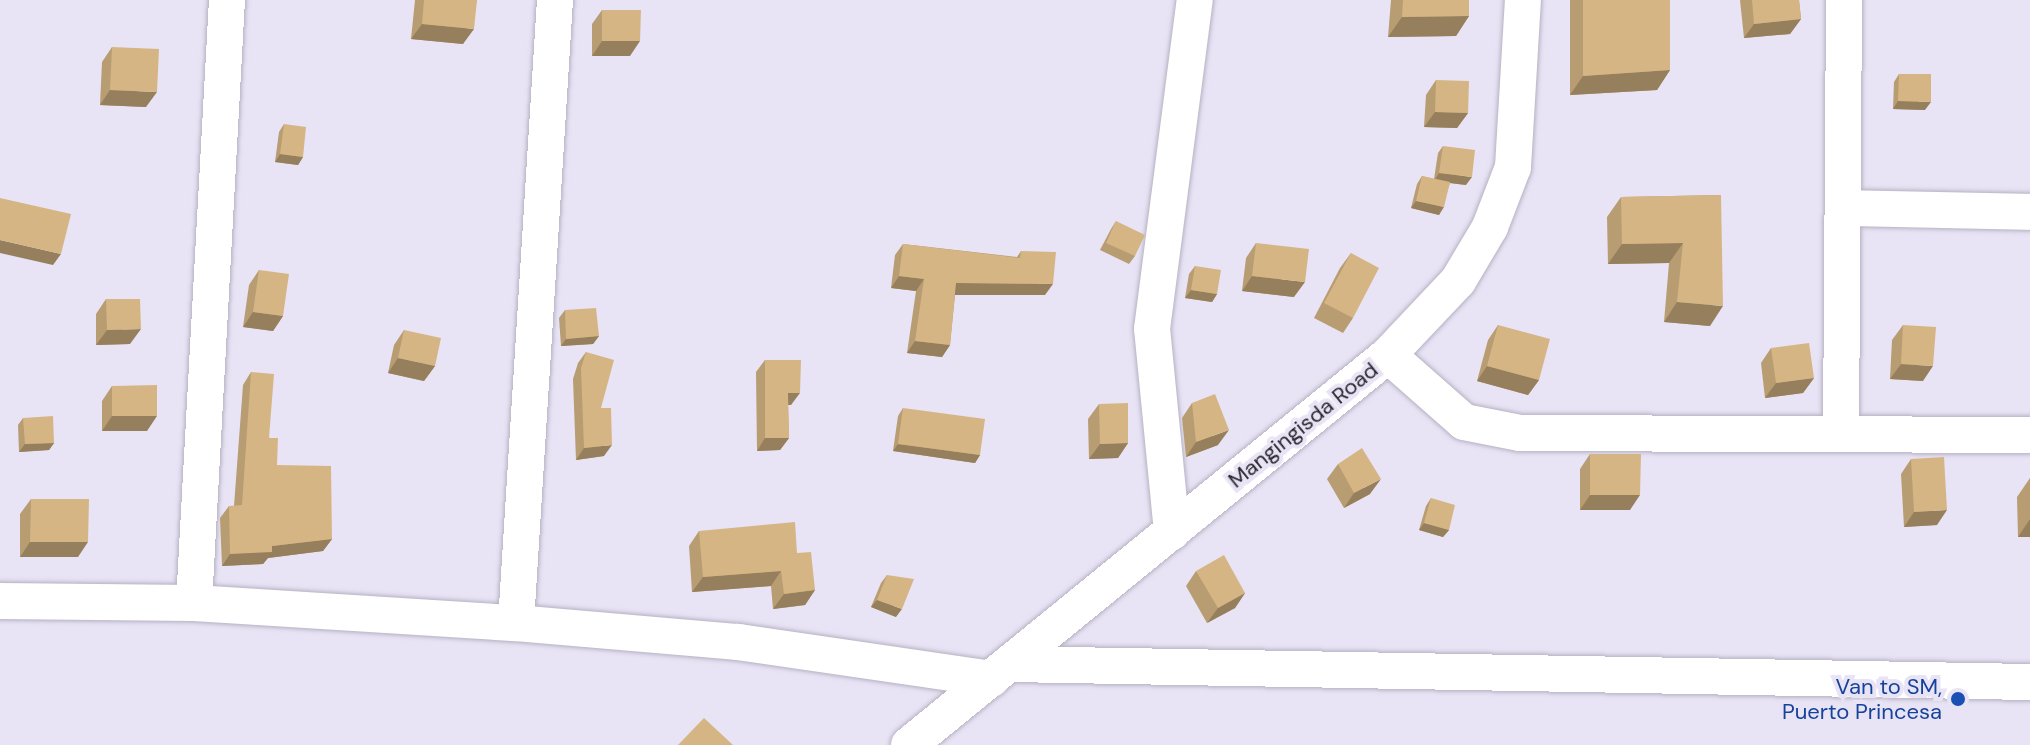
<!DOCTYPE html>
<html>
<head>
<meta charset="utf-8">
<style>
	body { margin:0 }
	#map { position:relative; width:2030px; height:745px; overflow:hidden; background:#e8e4f5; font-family:"DM Sans",sans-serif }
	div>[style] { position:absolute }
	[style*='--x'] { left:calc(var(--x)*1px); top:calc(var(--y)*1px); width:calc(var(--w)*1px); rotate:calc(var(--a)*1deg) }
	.roads { filter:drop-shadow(0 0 2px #b6b1c2) drop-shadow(0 0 2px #b6b1c2) }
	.minor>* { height:36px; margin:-18px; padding:0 18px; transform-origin:18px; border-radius:18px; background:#fff }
	.wall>* { inset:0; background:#b89c72 }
	.shaded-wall>* { inset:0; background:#967f5c }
	.building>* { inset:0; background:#d6b584 }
	.dots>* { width:22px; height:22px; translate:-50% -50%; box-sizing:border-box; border:4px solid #e8e4f5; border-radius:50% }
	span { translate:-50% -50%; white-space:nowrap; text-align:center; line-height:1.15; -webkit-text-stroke:8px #e8e4f5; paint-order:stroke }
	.street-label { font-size:22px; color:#2a282f }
	.transit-label { font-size:22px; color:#164399 }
	.right { translate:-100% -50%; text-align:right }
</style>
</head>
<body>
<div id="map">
	<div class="roads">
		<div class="minor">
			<div style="--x:1845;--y:208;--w:185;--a:1.2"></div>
			<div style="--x:1388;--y:355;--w:101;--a:41.4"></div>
			<div style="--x:1464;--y:422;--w:57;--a:11.1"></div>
			<div style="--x:1520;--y:433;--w:510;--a:0.22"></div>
			<div style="--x:1841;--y:433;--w:433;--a:-89.6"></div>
			<div style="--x:1172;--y:532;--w:204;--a:-95.6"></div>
			<div style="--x:1152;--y:329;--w:332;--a:-82.6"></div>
			<div style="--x:0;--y:601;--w:194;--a:0.6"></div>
			<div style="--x:194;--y:603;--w:323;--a:3.6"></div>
			<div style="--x:516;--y:623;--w:223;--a:4.9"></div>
			<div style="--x:738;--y:642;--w:256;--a:8.3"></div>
			<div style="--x:194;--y:603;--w:604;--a:-86.87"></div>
			<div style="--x:516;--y:623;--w:624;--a:-86.42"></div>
			<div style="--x:1009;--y:664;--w:1021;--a:1.01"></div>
			<div style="--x:909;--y:745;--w:618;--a:-39.15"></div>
			<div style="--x:1388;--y:355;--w:102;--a:-46.6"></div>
			<div style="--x:1458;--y:281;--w:63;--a:-59.3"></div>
			<div style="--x:1490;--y:227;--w:64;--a:-69"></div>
			<div style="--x:1513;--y:167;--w:167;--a:-86.6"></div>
		</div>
	</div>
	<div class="wall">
		<div style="clip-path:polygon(415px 0,477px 0,463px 44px,411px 39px)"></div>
		<div style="clip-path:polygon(1391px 0,1469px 0,1469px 16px,1456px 36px,1388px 37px)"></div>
		<div style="clip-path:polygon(1570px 0,1670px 0,1670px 70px,1657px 90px,1570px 95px)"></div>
		<div style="clip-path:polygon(1740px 0,1799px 0,1801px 19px,1790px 34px,1744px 38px)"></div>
		<div style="clip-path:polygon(602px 10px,630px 56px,592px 56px,592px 24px)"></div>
		<div style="clip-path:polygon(112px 47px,146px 107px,100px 105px,102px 62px)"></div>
		<div style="clip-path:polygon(1899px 74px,1925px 110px,1893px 109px,1894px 82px)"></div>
		<div style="clip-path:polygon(1436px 80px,1468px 113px,1457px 128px,1424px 127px,1426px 95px)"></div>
		<div style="clip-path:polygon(284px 124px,303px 157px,298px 165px,275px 162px,279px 132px)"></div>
		<div style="clip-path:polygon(1443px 146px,1466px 185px,1450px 183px,1439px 215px,1411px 208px,1417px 184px,1422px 176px,1434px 179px,1438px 153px)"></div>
		<div style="clip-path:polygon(1721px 195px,1710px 326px,1664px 322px,1669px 263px,1608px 264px,1607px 217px,1621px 197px)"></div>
		<div style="clip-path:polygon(1116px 221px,1135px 256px,1129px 264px,1100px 250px,1111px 229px)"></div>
		<div style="clip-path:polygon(1256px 243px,1294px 297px,1242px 291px,1246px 258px)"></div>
		<div style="clip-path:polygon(903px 244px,1017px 257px,1021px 251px,1045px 295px,955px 295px,950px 345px,942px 357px,907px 353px,916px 291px,891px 288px,895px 255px)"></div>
		<div style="clip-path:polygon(1351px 253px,1353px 318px,1343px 333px,1314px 318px,1340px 268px)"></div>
		<div style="clip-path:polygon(1195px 266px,1217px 294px,1212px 302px,1185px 298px,1189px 274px)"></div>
		<div style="clip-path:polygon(259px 270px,283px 316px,273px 331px,243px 327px,249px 285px)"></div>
		<div style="clip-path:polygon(106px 299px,130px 344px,96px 345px,96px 314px)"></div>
		<div style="clip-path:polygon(565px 310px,599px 336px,593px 344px,561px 346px,559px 318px)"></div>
		<div style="clip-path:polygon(1498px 325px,1539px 380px,1528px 395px,1477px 381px,1488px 340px)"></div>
		<div style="clip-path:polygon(1903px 325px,1923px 381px,1890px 379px,1892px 340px)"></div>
		<div style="clip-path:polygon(404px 330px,435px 366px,424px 381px,388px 373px,394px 345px)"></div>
		<div style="clip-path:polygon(1771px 348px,1814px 378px,1803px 393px,1765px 398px,1761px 363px)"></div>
		<div style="clip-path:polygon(586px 352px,601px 408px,604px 456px,576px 460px,573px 379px,578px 363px)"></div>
		<div style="clip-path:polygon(765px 360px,791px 405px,788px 405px,789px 438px,780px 450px,757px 451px,756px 372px)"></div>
		<div style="clip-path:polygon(251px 372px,277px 465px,332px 539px,323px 551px,268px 558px,263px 564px,222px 566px,220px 518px,229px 506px,234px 506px,243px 385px)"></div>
		<div style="clip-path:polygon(112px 386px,147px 431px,102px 431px,102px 401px)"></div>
		<div style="clip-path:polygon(1192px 403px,1218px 445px,1186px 457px,1182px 418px)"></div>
		<div style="clip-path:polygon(1099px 404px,1128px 443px,1118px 458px,1089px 459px,1088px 419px)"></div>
		<div style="clip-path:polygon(903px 408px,980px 455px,975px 463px,893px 451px,898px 416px)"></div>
		<div style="clip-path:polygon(23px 418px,54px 443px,49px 450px,19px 452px,18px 425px)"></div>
		<div style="clip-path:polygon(1590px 454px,1630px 510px,1580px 510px,1580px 469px)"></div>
		<div style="clip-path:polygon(1911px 459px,1937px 525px,1904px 527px,1901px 474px)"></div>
		<div style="clip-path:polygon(1338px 464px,1370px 494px,1344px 508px,1327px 479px)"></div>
		<div style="clip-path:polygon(2030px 478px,2030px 537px,2018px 537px,2017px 497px)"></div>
		<div style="clip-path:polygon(1431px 498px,1449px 530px,1443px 537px,1419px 530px,1426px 506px)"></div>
		<div style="clip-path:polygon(31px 499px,78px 557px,20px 557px,20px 514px)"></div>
		<div style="clip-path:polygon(699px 531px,797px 553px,815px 590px,805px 605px,773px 609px,771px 586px,692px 592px,689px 546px)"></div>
		<div style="clip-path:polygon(1196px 571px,1245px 593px,1235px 608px,1207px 623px,1186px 586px)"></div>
		<div style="clip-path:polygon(887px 575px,896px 617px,871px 607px,881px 583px)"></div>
	</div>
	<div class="shaded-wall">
		<div style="clip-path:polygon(1469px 16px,1456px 36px,1388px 37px,1402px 17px)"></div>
		<div style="clip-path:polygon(1801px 19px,1790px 34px,1744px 38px,1754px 24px)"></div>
		<div style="clip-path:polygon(422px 24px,474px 29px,463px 44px,411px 39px)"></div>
		<div style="clip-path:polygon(602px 41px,640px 41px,630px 56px,592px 56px)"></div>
		<div style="clip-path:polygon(1670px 70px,1657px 90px,1570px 95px,1583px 76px)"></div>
		<div style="clip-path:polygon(110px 90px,157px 92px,146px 107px,100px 105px)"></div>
		<div style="clip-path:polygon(1898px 101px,1931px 102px,1925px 110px,1893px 109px)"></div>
		<div style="clip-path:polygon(1435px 112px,1468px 113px,1457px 128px,1424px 127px)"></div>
		<div style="clip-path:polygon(280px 154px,303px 157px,298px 165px,275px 162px)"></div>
		<div style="clip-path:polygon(1439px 173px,1472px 177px,1466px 185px,1434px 181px)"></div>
		<div style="clip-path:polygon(1416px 201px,1444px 207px,1439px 215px,1411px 208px)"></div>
		<div style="clip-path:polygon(0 240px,61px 254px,53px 265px,0 253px)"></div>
		<div style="clip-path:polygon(1683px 243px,1669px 263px,1608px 264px,1622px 244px)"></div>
		<div style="clip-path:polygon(899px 276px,924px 279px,916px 291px,891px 288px)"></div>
		<div style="clip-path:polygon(1252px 276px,1305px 282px,1294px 297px,1242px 291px)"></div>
		<div style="clip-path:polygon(956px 283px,1053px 284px,1045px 295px,948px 295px)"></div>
		<div style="clip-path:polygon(1191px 290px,1217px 294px,1212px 302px,1185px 298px)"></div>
		<div style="clip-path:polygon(1677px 302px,1723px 306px,1710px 326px,1664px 322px)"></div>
		<div style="clip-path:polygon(253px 312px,283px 316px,273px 331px,243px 327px)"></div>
		<div style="clip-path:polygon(141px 329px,130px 344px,96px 345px,107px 330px)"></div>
		<div style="clip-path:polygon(599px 336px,593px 344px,561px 346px,566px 339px)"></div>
		<div style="clip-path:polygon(915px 341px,950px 345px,942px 357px,907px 353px)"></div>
		<div style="clip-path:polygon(398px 358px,435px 366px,424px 381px,388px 373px)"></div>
		<div style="clip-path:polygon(1901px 364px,1933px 366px,1923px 381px,1890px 379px)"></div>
		<div style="clip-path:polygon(1487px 366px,1539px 380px,1528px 395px,1477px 381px)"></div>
		<div style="clip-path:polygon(1814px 378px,1803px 393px,1765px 398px,1776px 383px)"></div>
		<div style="clip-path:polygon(788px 393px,800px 393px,791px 405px,779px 405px)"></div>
		<div style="clip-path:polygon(112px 416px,157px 416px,147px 431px,102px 431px)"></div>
		<div style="clip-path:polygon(1229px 430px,1218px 445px,1186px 457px,1196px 442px)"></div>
		<div style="clip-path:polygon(765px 438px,789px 438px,780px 450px,757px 451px)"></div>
		<div style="clip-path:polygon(54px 443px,49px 450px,19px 452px,25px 444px)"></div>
		<div style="clip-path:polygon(1128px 443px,1118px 458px,1089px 459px,1100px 444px)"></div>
		<div style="clip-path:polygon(898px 444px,980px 455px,975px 463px,893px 451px)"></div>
		<div style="clip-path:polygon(612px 445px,604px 456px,576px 460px,584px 448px)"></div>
		<div style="clip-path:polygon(1381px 479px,1370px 494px,1344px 508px,1354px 493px)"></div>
		<div style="clip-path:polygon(1590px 495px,1640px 495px,1630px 510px,1580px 510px)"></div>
		<div style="clip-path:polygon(1947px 510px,1937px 525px,1904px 527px,1914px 512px)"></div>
		<div style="clip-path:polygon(2030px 519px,2030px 537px,2018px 537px)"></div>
		<div style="clip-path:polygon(1424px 523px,1449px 530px,1443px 537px,1419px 530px)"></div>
		<div style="clip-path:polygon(332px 539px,323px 551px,268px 558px,263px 564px,222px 566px,230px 554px,272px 546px)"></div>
		<div style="clip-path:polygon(30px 542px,88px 542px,78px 557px,20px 557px)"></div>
		<div style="clip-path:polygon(781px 571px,771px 586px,692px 592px,703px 577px)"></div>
		<div style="clip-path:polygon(815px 590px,805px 605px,773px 609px,784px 594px)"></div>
		<div style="clip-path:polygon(1245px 593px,1235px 608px,1207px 623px,1218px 608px)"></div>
		<div style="clip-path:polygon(877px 600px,902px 609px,896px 617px,871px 607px)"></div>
	</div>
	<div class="building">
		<div style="clip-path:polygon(424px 0,477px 0,474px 29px,422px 24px)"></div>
		<div style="clip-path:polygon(1403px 0,1469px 0,1469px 16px,1402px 17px)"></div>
		<div style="clip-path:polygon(1583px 0,1670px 0,1670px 70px,1583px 76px)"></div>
		<div style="clip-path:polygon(1752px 0,1799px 0,1801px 19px,1754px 24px)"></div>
		<div style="clip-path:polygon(602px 10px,641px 10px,640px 41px,602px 41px)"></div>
		<div style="clip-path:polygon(112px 47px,159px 49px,157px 92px,110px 90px)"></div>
		<div style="clip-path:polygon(1899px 74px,1931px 74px,1931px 102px,1898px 101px)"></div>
		<div style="clip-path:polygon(1436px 80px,1469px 81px,1468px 113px,1435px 112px)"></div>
		<div style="clip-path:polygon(284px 124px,306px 127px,303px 157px,280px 154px)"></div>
		<div style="clip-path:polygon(1443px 146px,1475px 150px,1472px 177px,1439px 173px)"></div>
		<div style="clip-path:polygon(1422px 176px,1450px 182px,1444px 207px,1416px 201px)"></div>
		<div style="clip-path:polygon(1721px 195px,1723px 306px,1677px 302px,1683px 243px,1622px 244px,1621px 197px)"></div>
		<div style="clip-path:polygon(0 198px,71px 214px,61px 254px,0 240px)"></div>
		<div style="clip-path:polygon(1116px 221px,1145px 235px,1135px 256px,1106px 243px)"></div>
		<div style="clip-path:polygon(1256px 243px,1309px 249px,1305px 282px,1252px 276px)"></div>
		<div style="clip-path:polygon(903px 244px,1020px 258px,1021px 251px,1056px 252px,1053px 284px,956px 283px,950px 345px,915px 341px,924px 279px,899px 276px)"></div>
		<div style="clip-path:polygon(1351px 253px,1379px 268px,1353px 318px,1324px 303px)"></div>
		<div style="clip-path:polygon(1195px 266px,1221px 270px,1217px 294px,1191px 290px)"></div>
		<div style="clip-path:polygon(259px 270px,289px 274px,283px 316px,253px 312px)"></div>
		<div style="clip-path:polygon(106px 299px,140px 299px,141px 329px,107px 330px)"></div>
		<div style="clip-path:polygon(596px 308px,599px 336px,566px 339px,565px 310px)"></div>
		<div style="clip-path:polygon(1498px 325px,1550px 339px,1539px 380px,1487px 366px)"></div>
		<div style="clip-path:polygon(1903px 325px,1936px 327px,1933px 366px,1901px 364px)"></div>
		<div style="clip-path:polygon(404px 330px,441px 338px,435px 366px,398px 358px)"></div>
		<div style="clip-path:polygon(1809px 343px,1814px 378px,1776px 383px,1771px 348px)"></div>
		<div style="clip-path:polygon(586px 352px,614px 360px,601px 408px,611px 408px,612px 445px,584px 448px,581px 368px)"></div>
		<div style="clip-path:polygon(765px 360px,801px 360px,800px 393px,788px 393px,789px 438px,765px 438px)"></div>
		<div style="clip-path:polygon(251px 372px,274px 374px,269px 438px,278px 438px,277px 465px,331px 466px,332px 539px,272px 546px,272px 552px,230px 554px,229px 506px,242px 505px)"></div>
		<div style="clip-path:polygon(157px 385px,157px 416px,112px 416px,112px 386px)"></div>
		<div style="clip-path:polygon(1215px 394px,1229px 430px,1196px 442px,1192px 403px)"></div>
		<div style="clip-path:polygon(1128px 403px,1128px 443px,1100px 444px,1099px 404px)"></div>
		<div style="clip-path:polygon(903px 408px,985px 419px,980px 455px,898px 444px)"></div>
		<div style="clip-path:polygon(53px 416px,54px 443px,25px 444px,23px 418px)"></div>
		<div style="clip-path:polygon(1362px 448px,1381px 479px,1354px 493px,1338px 464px)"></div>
		<div style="clip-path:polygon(1590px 454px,1641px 454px,1640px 495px,1590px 495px)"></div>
		<div style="clip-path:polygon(1944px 457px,1947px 510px,1914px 512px,1911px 459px)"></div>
		<div style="clip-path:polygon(1431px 498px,1455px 505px,1449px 530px,1424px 523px)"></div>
		<div style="clip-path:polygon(31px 499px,89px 499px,88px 542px,30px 542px)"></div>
		<div style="clip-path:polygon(795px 522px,797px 553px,811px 552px,815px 590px,784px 594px,781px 571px,703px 577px,699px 531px)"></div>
		<div style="clip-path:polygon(1224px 555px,1245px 593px,1218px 608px,1196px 571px)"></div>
		<div style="clip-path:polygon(887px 575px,914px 579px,902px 609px,877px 600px)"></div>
		<div style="clip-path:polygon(704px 718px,733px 745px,678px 745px)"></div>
	</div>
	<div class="dots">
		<div style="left:1958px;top:699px;background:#1a4fb4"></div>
	</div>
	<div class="street-label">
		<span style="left:1303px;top:425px;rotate:-39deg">Mangingisda Road</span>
	</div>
	<div class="transit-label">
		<span class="right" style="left:1942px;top:699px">Van to SM,<br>Puerto Princesa</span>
	</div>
</div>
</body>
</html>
